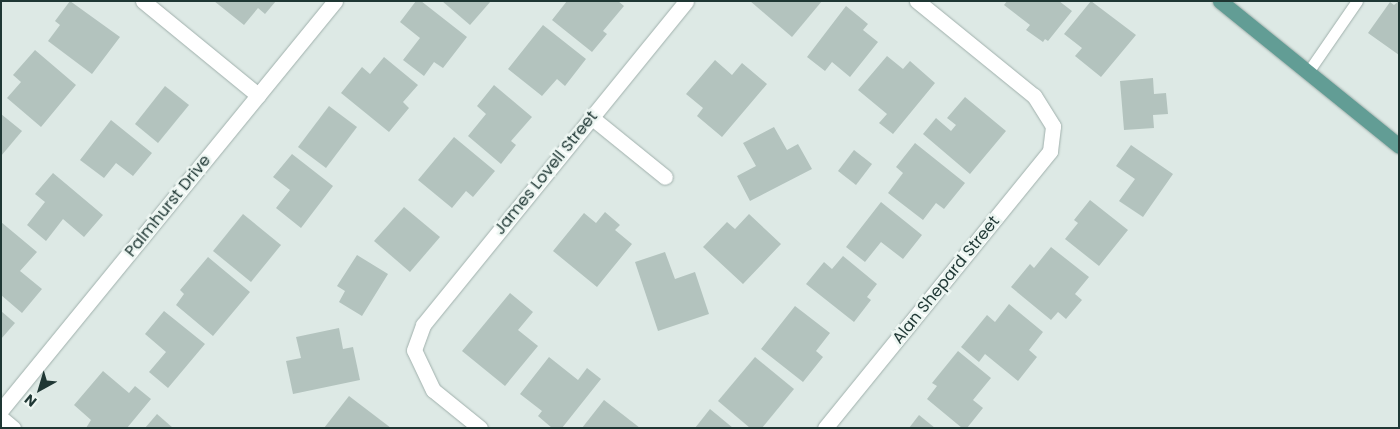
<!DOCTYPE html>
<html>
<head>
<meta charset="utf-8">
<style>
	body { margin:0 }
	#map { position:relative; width:1400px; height:429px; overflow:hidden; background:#dde9e5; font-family:Poppins,sans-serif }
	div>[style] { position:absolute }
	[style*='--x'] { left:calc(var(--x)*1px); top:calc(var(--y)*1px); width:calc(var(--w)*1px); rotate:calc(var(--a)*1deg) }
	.building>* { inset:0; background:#b3c3be }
	.roads { filter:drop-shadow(0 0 1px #a0b0ac) drop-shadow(0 0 1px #a0b0ac) }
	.lane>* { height:11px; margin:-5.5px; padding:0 5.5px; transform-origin:5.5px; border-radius:5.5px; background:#fff }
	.street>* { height:15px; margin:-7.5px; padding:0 7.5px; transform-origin:7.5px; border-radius:7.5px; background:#fff }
	.primary>* { height:15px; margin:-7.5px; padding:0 7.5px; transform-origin:7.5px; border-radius:7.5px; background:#629d95 }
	span { translate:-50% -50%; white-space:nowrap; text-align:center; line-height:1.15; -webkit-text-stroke:5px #edf6f2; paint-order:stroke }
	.street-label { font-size:16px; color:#1f3734 }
	.frame { position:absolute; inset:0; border:2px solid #1f3734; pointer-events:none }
	.north { position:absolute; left:15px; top:364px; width:50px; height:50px; -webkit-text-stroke:4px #edf6f2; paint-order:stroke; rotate:219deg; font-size:14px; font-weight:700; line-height:20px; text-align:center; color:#1f3734 }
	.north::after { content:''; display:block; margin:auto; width:18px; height:22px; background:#1f3734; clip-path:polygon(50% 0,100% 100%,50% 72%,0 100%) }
</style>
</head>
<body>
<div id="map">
	<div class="building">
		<div style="clip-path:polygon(70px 1px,120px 37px,92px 74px,48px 41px,60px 25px,55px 21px)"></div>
		<div style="clip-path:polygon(214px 1px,276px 1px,265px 14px,258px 8px,244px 25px)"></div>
		<div style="clip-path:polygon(416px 1px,421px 1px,467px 37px,443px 68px,434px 62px,424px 76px,403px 60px,420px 38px,400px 22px)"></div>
		<div style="clip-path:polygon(442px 1px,491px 1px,470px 25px)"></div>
		<div style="clip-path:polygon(567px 1px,618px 1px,624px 6px,603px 31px,607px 34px,592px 52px,552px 20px)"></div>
		<div style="clip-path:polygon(750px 1px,822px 1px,792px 37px)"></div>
		<div style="clip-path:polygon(1007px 1px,1059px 1px,1072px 11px,1048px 41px,1045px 39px,1043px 42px,1026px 30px,1030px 25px,1004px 5px)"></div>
		<div style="clip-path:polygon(1091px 1px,1136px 35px,1101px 77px,1075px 56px,1082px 48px,1064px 34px)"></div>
		<div style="clip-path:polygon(1399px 1px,1399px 55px,1368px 33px,1390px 2px,1394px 5px)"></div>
		<div style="clip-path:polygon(846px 6px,868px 24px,863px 30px,878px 42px,850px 77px,832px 62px,825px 71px,807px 57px)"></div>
		<div style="clip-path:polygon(543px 25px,586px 59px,565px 86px,557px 79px,542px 96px,508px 69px)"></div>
		<div style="clip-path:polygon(35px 50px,76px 85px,41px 127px,7px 98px,21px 82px,13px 75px)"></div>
		<div style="clip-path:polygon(887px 56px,903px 69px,910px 61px,935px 83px,893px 134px,879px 123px,887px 114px,858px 90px)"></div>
		<div style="clip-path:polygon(384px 57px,418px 85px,403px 102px,409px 108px,389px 132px,341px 93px,362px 67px,370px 74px)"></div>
		<div style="clip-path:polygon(715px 60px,732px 75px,742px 63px,767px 84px,722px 137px,697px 116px,703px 108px,686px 94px)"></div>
		<div style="clip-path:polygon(1153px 78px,1154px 94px,1166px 93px,1168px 114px,1153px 115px,1154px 128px,1124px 130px,1120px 81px)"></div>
		<div style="clip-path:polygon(494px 85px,532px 117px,511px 141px,516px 145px,501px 164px,468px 136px,486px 114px,477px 106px)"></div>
		<div style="clip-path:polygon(165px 86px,189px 105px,158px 143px,135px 124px)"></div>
		<div style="clip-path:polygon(965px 97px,1006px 131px,970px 174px,923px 134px,936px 118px,951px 131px,956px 125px,947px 118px)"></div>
		<div style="clip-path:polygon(329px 106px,357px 127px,326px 168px,298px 147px)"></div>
		<div style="clip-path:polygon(1px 114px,22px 131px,1px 156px)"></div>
		<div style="clip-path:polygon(111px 120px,152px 153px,133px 176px,116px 163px,104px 178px,80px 160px)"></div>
		<div style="clip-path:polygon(774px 127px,787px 150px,798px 144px,812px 169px,750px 201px,737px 176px,756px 166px,743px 143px)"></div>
		<div style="clip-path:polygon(454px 137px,495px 171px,473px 197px,466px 191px,452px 208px,418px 180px)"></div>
		<div style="clip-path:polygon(915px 143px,965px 183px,944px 209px,936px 203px,923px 220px,888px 193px,903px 173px,896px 167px)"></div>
		<div style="clip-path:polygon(1131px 145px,1173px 174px,1143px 217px,1119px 201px,1135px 179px,1116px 166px)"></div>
		<div style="clip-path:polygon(854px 150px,872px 164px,856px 185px,838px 171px)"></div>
		<div style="clip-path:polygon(292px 154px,333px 186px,301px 228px,276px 208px,290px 190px,273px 177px)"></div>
		<div style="clip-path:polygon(53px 173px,103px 215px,84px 237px,63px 219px,46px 241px,27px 225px,45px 202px,35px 194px)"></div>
		<div style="clip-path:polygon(1090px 200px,1128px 230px,1099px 266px,1065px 239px,1078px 223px,1074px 220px)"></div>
		<div style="clip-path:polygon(881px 202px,922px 235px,903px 259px,881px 242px,865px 262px,846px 247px)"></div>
		<div style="clip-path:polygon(404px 207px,440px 237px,410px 272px,374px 241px)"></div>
		<div style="clip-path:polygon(605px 212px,620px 225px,615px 230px,632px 244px,597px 287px,553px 251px,584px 213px,596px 223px)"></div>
		<div style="clip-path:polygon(243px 214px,281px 245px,251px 282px,213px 251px)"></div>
		<div style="clip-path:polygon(749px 214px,781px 244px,743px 284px,703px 247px,727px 222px,735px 229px)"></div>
		<div style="clip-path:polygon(1px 222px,37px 252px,20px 271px,42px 289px,22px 313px,1px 295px)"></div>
		<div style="clip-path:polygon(1051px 247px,1089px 277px,1075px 294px,1082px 300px,1066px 319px,1058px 312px,1051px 320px,1011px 287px,1030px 264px,1034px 268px)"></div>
		<div style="clip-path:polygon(665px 252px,675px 279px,695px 272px,709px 314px,658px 331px,635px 262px)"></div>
		<div style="clip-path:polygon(357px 255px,388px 274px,362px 316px,339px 302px,345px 291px,337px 286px)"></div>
		<div style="clip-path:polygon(843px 256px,877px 284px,867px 297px,871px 300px,854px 322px,806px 284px,824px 262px,832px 269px)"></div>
		<div style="clip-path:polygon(208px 257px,250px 292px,213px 336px,176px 305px,184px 294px,180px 290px)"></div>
		<div style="clip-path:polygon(510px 293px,533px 312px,518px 330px,538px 346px,505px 386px,462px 351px)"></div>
		<div style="clip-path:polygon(1009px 304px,1043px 332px,1029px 350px,1037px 357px,1018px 381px,985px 354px,979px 362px,961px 347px,987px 315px,995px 322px)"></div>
		<div style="clip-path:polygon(795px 306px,830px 333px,816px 351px,823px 357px,803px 382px,761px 349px)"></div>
		<div style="clip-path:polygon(1px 311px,15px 323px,1px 339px)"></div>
		<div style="clip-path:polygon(164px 311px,205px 344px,168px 388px,149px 372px,166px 352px,145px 334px)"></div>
		<div style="clip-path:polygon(339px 328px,343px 349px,353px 347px,360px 380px,293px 394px,286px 361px,301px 358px,296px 337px)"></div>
		<div style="clip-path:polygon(958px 351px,991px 378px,973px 400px,983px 408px,967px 428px,962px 428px,927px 399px,937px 386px,932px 383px)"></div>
		<div style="clip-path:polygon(549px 357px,578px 380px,587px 368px,601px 379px,562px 428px,552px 428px,538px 416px,542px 411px,520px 394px)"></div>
		<div style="clip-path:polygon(755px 357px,794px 389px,762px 428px,750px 428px,718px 401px)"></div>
		<div style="clip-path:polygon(103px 371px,129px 393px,135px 386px,151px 399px,127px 428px,86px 428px,91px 420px,74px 405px)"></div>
		<div style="clip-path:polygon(349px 396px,391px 428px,324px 428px)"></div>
		<div style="clip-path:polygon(604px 400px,640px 428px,582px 428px)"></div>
		<div style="clip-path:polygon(710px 409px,733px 428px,695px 428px)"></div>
		<div style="clip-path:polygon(157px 414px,173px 428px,145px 428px)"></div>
		<div style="clip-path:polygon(919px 415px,935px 428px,909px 428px)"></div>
	</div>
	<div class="roads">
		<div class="lane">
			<div style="--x:1308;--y:72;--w:86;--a:-55.4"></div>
		</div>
		<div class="street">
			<div style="--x:143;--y:1;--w:149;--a:39.3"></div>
			<div style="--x:591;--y:117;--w:95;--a:39"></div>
			<div style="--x:1;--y:410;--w:528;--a:-50.76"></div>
			<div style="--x:1;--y:418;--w:16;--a:40"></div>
			<div style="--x:480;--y:428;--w:60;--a:-141"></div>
			<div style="--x:433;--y:390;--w:44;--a:-115.4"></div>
			<div style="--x:414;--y:350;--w:27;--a:-70"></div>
			<div style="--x:423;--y:325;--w:417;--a:-50.9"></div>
			<div style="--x:825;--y:428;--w:357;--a:-50.9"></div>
			<div style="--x:1050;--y:151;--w:25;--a:-83"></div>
			<div style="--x:1053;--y:126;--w:36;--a:-122"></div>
			<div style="--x:1034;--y:96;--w:151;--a:-140.9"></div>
		</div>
		<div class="primary">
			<div style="--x:1220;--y:1;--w:230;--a:39"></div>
		</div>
	</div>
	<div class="street-label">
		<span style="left:546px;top:173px;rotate:-51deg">James Lovell Street</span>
		<span style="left:168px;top:206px;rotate:-51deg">Palmhurst Drive</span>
		<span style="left:946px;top:280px;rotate:-51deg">Alan Shepard Street</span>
	</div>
	<div class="frame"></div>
	<div class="north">N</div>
</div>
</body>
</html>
